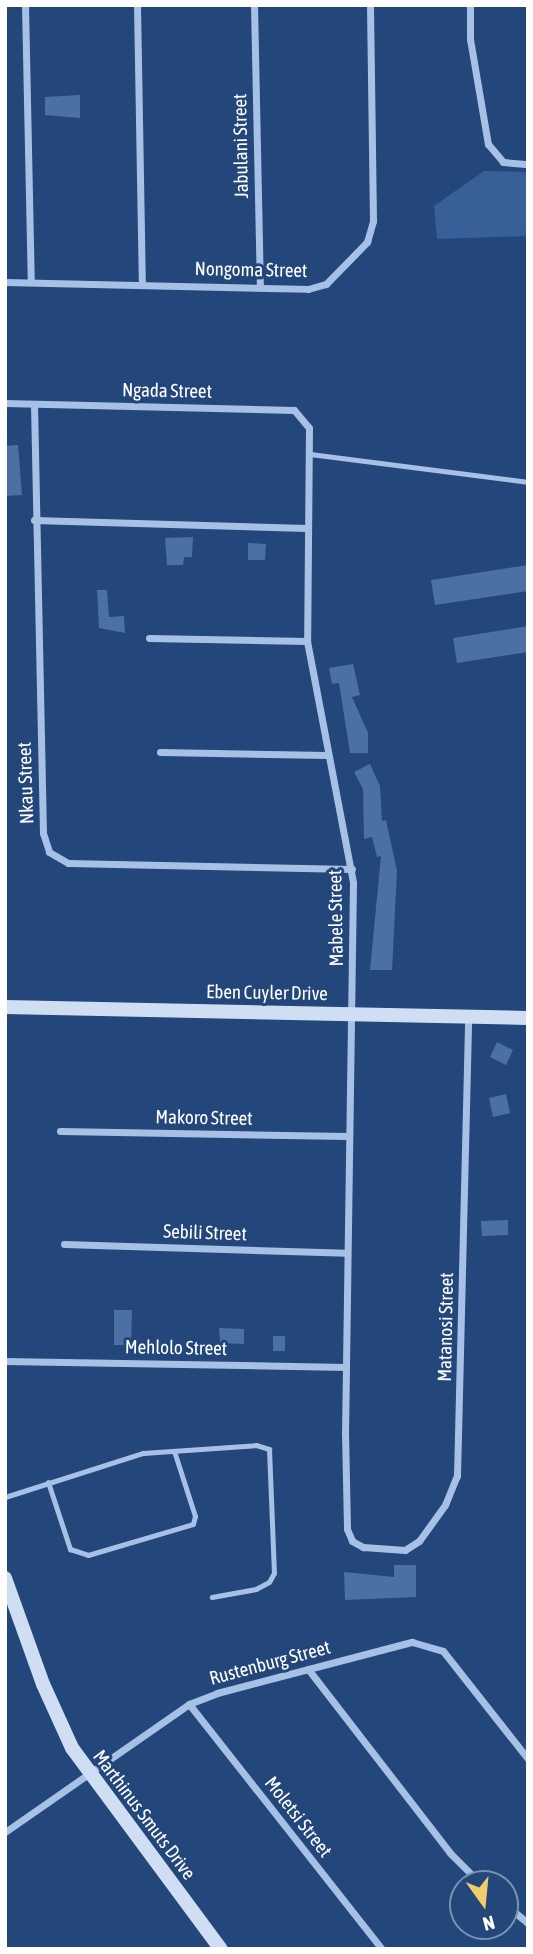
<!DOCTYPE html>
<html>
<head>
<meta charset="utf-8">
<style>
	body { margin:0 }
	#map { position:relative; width:533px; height:1954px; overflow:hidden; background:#23477b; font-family:"Asap Condensed",sans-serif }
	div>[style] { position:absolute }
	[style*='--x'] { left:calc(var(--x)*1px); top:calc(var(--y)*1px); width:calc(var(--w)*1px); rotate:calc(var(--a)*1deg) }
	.green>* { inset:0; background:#376098 }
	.building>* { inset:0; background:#4b70a4 }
	.lane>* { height:5px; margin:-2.5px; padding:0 2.5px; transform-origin:2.5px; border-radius:2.5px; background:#a6c1e5 }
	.street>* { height:7px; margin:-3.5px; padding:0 3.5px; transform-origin:3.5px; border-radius:3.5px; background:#a6c1e5 }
	.secondary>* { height:14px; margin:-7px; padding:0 7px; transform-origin:7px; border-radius:7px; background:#d0def4 }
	span { translate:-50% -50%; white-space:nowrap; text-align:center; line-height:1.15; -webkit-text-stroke:6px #23477b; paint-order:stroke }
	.street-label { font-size:19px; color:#fff }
	.frame { position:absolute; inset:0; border:7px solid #fff; pointer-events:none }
	.north { position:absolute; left:449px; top:1870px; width:70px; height:70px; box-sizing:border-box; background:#23477b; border:2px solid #7b91b0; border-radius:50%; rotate:165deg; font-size:19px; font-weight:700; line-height:28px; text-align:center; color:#fff }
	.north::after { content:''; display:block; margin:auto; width:24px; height:32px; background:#efcd6a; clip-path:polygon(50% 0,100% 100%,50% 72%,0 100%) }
</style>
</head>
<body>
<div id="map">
	<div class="green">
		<div style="clip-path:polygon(484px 171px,528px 172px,528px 236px,437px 239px,434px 206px)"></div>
	</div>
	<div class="building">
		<div style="clip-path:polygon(80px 95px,80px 118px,45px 115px,45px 97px)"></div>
		<div style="clip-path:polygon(18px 445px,22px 495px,5px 496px,5px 446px)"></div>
		<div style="clip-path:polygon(193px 537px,192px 557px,184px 557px,183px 565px,167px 565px,165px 538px)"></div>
		<div style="clip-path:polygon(248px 543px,266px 544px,265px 560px,248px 560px)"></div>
		<div style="clip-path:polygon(528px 565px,528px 591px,435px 605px,431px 580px)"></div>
		<div style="clip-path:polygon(97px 590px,107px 590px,109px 617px,124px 616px,125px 633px,99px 628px)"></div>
		<div style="clip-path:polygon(528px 626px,528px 652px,457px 663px,453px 638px)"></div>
		<div style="clip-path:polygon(353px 664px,360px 695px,352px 697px,368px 733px,368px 753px,350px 753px,339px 683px,332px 684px,329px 668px)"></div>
		<div style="clip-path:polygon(370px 764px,380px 786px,382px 821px,386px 820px,397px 871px,392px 970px,370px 970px,381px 856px,377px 857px,372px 837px,364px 839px,363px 789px,354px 772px)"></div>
		<div style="clip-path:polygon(497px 1042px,513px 1050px,506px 1065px,490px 1057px)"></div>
		<div style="clip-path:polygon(506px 1094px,510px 1113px,493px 1117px,489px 1098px)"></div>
		<div style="clip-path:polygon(508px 1220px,508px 1235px,482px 1236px,481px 1221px)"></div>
		<div style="clip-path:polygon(114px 1310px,132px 1310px,131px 1345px,114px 1345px)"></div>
		<div style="clip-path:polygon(219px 1328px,244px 1329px,244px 1344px,220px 1343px)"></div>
		<div style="clip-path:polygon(273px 1336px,285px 1336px,285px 1351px,273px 1351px)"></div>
		<div style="clip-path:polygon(394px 1565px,416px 1565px,416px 1597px,345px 1600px,344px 1572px,394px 1577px)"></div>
	</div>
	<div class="lane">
		<div style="--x:310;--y:454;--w:220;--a:7.3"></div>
		<div style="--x:48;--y:1482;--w:71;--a:71.8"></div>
		<div style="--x:70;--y:1549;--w:19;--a:18"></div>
		<div style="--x:88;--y:1555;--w:109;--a:-16.4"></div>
		<div style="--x:193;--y:1524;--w:8;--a:-76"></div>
		<div style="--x:195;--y:1516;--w:68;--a:-107.9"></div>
		<div style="--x:5;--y:1497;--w:145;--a:-17.7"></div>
		<div style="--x:143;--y:1453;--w:113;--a:-4"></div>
		<div style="--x:256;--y:1445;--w:14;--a:17"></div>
		<div style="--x:269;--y:1449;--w:124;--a:87.7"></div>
		<div style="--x:274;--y:1573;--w:10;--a:119"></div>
		<div style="--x:269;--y:1582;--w:15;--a:152"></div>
		<div style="--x:256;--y:1589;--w:45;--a:169.7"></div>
	</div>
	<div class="street">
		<div style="--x:25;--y:5;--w:277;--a:88.8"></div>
		<div style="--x:137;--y:5;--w:280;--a:89"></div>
		<div style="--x:254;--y:5;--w:282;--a:88.8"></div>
		<div style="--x:470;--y:5;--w:34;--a:90"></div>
		<div style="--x:470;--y:39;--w:107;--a:80.3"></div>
		<div style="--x:488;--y:144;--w:23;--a:50"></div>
		<div style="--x:503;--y:162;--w:25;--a:5"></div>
		<div style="--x:5;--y:282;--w:303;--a:1.3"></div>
		<div style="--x:308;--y:289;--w:19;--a:-16"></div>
		<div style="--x:326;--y:284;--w:59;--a:-45.7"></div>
		<div style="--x:367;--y:242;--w:22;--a:-74"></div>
		<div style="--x:373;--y:221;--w:216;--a:-90.8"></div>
		<div style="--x:5;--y:403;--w:289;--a:1.4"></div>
		<div style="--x:294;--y:410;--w:23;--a:50"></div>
		<div style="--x:309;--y:428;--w:213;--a:90.5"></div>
		<div style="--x:307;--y:641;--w:246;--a:79.2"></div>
		<div style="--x:353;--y:883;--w:549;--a:90.83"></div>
		<div style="--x:345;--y:1432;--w:97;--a:88.8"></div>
		<div style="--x:347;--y:1529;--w:13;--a:67"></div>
		<div style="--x:352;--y:1541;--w:13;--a:29"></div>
		<div style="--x:363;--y:1547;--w:42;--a:4.1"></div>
		<div style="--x:405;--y:1550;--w:17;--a:-33"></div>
		<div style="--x:419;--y:1541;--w:44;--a:-54.2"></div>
		<div style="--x:445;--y:1505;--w:31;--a:-68"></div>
		<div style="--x:457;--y:1476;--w:459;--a:-88.6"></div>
		<div style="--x:34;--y:404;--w:429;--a:88.8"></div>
		<div style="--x:43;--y:833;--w:20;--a:72"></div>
		<div style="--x:49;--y:852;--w:22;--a:30"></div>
		<div style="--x:68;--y:863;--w:284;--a:1.2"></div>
		<div style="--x:34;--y:520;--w:273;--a:1.7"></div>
		<div style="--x:149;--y:638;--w:158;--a:1.1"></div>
		<div style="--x:160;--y:752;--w:168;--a:1"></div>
		<div style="--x:60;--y:1131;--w:287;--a:1"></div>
		<div style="--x:64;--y:1244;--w:282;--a:1.8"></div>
		<div style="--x:5;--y:1361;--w:341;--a:1"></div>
		<div style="--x:308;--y:1669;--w:232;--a:52.3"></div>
		<div style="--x:450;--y:1853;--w:44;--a:45"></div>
		<div style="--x:189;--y:1704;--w:312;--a:51.8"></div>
		<div style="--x:5;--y:1832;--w:224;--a:-34.8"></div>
		<div style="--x:189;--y:1704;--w:30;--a:-21"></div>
		<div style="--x:217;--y:1693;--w:202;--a:-14.7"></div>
		<div style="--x:412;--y:1642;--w:32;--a:16"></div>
		<div style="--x:443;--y:1651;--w:137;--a:51.8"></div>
		<div style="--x:505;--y:1904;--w:30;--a:40"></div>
	</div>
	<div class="secondary">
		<div style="--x:5;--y:1007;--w:523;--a:1.2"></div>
		<div style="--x:5;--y:1578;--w:113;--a:70.3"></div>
		<div style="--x:43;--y:1684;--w:70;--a:65.6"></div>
		<div style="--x:72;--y:1748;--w:250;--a:53.5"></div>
	</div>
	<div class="street-label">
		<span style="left:241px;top:146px;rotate:-91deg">Jabulani Street</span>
		<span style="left:251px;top:270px;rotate:1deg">Nongoma Street</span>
		<span style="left:167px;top:391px;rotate:1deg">Ngada Street</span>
		<span style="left:26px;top:783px;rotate:-92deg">Nkau Street</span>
		<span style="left:336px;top:918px;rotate:-91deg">Mabele Street</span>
		<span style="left:267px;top:993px;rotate:1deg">Eben Cuyler Drive</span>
		<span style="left:204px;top:1118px;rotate:1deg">Makoro Street</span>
		<span style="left:205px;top:1233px;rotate:2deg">Sebili Street</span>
		<span style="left:446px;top:1327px;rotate:-89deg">Matanosi Street</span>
		<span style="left:176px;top:1348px;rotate:1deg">Mehlolo Street</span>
		<span style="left:270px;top:1663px;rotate:-15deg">Rustenburg Street</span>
		<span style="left:144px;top:1815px;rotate:53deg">Marthinus Smuts Drive</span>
		<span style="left:298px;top:1817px;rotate:52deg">Moletsi Street</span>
	</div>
	<div class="frame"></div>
	<div class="north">N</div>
</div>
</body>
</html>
